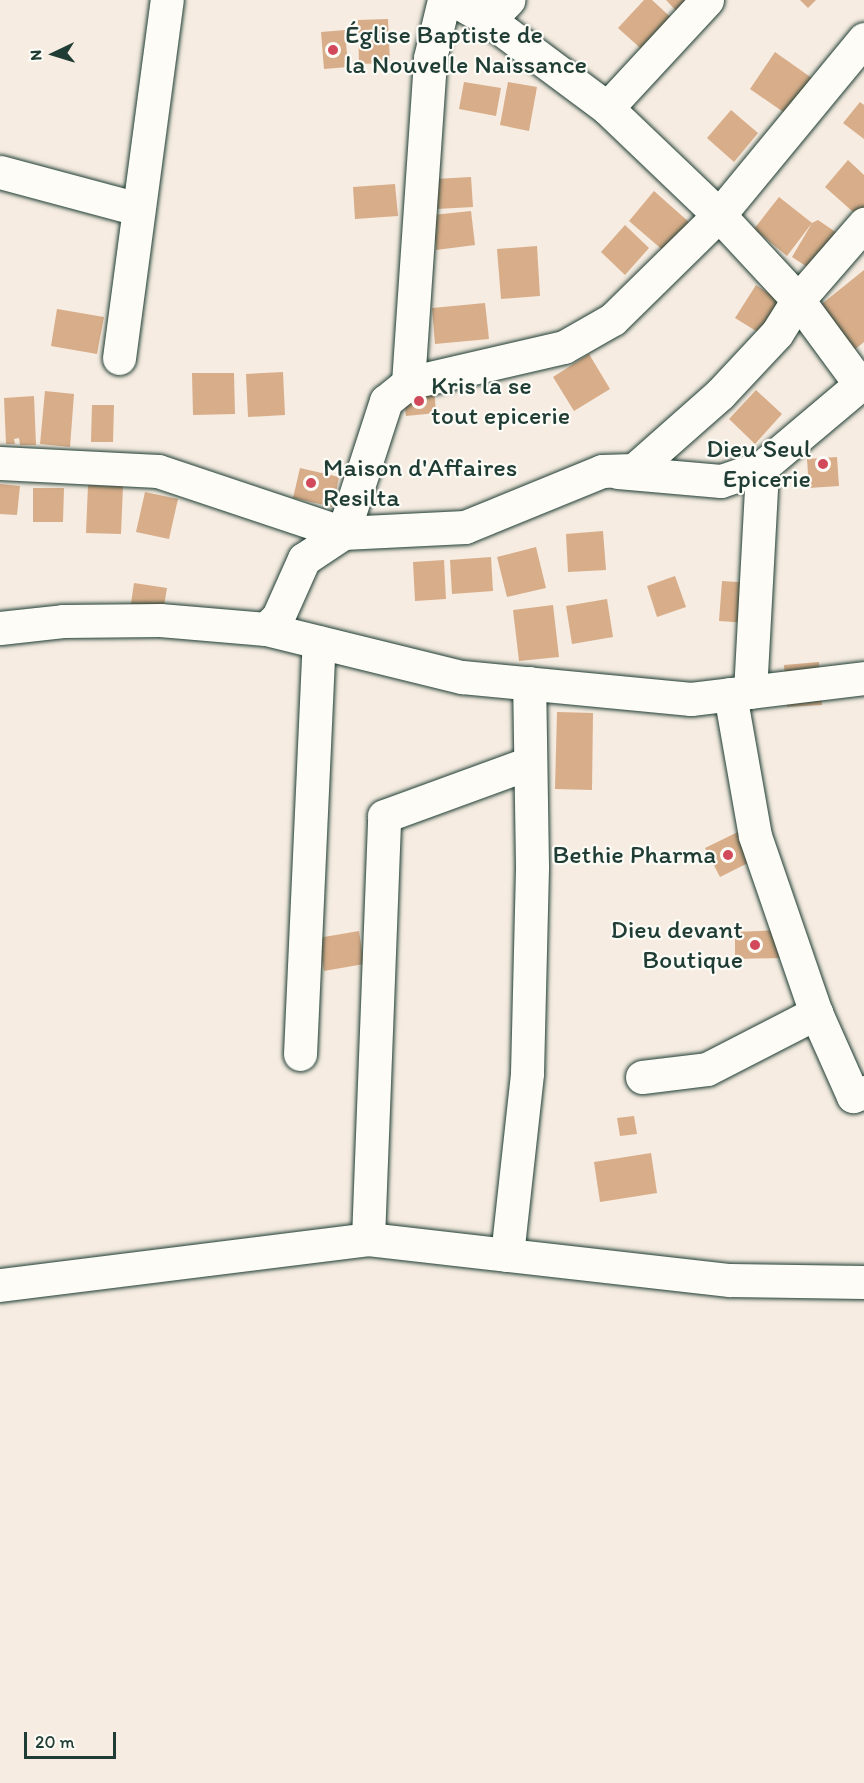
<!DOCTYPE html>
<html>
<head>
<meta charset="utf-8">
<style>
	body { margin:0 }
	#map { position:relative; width:864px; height:1783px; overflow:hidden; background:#f6ece1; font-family:Itim,sans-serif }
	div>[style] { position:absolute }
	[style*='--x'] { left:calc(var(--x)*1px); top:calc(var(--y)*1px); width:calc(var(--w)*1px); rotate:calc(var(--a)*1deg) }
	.building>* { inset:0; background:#d8ad89 }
	.roads { filter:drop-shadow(0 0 2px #1f3d34) drop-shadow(0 0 2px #1f3d34) }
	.minor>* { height:33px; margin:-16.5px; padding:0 16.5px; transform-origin:16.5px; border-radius:16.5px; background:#fdfcf7 }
	.dots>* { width:16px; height:16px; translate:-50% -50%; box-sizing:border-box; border:3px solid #fdfcf7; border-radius:50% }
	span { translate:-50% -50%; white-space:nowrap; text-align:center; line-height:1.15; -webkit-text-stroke:4.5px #fdfcf7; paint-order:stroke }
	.poi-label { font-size:26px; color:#1f3d34 }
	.left { translate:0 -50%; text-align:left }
	.right { translate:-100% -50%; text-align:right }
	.north { position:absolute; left:24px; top:24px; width:60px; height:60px; -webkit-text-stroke:4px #fdfcf7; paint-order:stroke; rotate:266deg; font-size:16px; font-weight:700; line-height:24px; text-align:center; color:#1f3d34 }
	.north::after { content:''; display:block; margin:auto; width:21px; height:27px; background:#1f3d34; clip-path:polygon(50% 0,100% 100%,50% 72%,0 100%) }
	.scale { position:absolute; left:24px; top:1732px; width:92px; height:27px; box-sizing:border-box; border:3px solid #1f3d34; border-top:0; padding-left:8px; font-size:18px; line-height:21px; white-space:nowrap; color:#1f3d34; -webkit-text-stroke:4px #fdfcf7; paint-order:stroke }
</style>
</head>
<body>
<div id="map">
	<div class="building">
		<div style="clip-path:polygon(644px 0,652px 0,677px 23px,648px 55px,618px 28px)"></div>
		<div style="clip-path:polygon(666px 0,694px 0,679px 14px)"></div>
		<div style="clip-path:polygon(800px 0,816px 0,808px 8px)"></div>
		<div style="clip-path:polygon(388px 19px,390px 63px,359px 64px,358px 20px)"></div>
		<div style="clip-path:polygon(345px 30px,348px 67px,324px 69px,321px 32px)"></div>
		<div style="clip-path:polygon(775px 52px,816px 81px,792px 118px,750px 89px)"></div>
		<div style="clip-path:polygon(464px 82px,501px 88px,496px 116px,459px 109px)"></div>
		<div style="clip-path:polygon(508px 82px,537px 87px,529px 131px,500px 125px)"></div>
		<div style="clip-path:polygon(860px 102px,864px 105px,864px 139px,843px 123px)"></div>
		<div style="clip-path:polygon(731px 110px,758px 133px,734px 162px,707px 138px)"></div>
		<div style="clip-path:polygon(848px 160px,864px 175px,864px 213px,860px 218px,825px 187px)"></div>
		<div style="clip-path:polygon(471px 177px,473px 207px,437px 209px,435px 179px)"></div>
		<div style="clip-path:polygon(395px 184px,398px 216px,355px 219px,353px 187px)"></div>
		<div style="clip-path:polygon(654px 191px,690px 223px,665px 252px,629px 221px)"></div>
		<div style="clip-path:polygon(779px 197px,812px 223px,818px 220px,840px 235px,815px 272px,792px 257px,812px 223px,787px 256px,754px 229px)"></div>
		<div style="clip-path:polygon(471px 211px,475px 245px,436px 250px,433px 215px)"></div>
		<div style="clip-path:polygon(625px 225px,649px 248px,625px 275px,601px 252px)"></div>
		<div style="clip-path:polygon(537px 246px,540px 296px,501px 299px,497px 249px)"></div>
		<div style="clip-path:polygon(864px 270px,864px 342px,853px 351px,818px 307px)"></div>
		<div style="clip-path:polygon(756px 285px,782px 302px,761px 334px,735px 318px)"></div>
		<div style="clip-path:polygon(485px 303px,489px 339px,435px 344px,432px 308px)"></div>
		<div style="clip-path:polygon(57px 309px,104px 317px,97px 354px,51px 346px)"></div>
		<div style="clip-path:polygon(589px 354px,610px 389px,574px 411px,553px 377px)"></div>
		<div style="clip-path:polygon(283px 372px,285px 415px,248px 417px,246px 374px)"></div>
		<div style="clip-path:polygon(192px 373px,234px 373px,235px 414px,193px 415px)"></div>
		<div style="clip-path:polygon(434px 386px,436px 413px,406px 416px,403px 389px)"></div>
		<div style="clip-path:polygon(756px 390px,782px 414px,755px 444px,729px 419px)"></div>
		<div style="clip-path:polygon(45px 391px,74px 394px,70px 447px,40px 444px)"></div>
		<div style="clip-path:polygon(34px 396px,36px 445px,20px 445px,19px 438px,14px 439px,15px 444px,6px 444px,4px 398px)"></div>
		<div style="clip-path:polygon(92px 405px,114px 405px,113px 442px,91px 442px)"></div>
		<div style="clip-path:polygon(837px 457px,839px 486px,809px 488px,807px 459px)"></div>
		<div style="clip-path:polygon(300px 468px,339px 477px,333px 507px,293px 498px)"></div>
		<div style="clip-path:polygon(0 484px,20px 486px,17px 515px,0 514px)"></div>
		<div style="clip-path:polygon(88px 485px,123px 486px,121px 534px,86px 533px)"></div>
		<div style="clip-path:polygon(33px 488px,64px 488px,63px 522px,33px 522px)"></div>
		<div style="clip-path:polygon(145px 492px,178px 499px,169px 539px,136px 532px)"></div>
		<div style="clip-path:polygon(603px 531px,606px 570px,568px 572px,566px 534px)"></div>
		<div style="clip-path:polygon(536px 547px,546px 588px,507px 597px,497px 557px)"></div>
		<div style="clip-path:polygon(491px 557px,493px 591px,452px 594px,450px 560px)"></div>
		<div style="clip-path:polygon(444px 560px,446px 599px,415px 601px,413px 562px)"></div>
		<div style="clip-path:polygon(675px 576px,686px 607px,657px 617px,647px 586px)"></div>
		<div style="clip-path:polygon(722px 581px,752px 583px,749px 623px,719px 621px)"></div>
		<div style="clip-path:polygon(134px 583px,167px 588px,159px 636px,127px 631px)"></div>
		<div style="clip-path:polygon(607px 599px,613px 637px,572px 644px,566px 606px)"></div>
		<div style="clip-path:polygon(553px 605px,559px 657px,519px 661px,513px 610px)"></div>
		<div style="clip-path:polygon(819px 662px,822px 705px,787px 707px,784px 665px)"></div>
		<div style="clip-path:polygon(557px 712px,593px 713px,592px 790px,555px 789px)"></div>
		<div style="clip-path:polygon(744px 829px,758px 858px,720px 877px,705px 848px)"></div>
		<div style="clip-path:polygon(780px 930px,780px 958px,735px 959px,735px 932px)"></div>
		<div style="clip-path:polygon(359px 931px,364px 964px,324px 971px,318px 938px)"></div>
		<div style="clip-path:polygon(634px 1116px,637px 1134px,620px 1136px,617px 1118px)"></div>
		<div style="clip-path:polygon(651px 1153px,657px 1193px,600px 1202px,594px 1162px)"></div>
	</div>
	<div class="roads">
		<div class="minor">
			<div style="--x:454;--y:0;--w:40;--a:29.7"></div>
			<div style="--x:489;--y:20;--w:147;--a:36.7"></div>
			<div style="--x:707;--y:0;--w:147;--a:132.8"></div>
			<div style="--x:607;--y:108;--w:155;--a:43.7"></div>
			<div style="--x:719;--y:215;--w:116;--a:47.1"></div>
			<div style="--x:798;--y:300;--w:104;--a:53.6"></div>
			<div style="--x:489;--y:20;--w:28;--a:-46"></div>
			<div style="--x:0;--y:172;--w:143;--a:15"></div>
			<div style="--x:119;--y:358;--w:361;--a:-82.4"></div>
			<div style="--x:408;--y:383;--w:160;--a:-13"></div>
			<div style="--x:564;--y:347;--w:56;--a:-29.7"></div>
			<div style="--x:613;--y:319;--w:148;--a:-44.5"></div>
			<div style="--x:719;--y:215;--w:228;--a:-50.5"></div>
			<div style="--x:0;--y:463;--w:158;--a:2.9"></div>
			<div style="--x:158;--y:471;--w:195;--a:18.5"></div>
			<div style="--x:343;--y:533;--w:122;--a:-2.8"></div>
			<div style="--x:465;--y:527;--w:148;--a:-22.2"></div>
			<div style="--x:602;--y:471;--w:32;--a:-2"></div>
			<div style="--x:634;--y:470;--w:115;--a:-41.5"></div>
			<div style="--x:720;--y:394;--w:83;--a:-46.9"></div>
			<div style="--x:777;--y:333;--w:39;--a:-58"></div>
			<div style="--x:798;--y:300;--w:101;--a:-49"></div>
			<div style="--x:618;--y:472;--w:103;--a:5"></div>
			<div style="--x:721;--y:481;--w:43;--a:-18.9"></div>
			<div style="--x:762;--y:467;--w:133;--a:-40.1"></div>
			<div style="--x:0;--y:628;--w:63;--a:-6.3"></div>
			<div style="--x:63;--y:621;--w:97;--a:-0.6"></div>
			<div style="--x:160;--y:620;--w:106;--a:4.9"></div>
			<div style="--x:266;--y:629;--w:202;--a:13.8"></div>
			<div style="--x:462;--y:677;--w:230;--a:5.5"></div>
			<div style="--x:691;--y:699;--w:174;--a:-6.9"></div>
			<div style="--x:266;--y:629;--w:17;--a:-45"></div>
			<div style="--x:278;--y:617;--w:64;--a:-65.9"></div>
			<div style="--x:304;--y:559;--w:47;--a:-33.7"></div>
			<div style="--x:343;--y:533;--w:139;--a:-72"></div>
			<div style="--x:386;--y:401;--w:28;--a:-39"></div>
			<div style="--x:408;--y:383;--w:326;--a:-86.1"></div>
			<div style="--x:430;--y:58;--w:60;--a:-76.4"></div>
			<div style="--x:750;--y:692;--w:225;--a:-86.9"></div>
			<div style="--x:730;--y:694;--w:144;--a:80"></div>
			<div style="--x:755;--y:836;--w:187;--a:71"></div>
			<div style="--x:300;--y:1054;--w:412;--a:-87.4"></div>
			<div style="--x:642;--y:1077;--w:65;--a:-7"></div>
			<div style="--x:707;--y:1069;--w:123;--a:-27.2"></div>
			<div style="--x:816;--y:1013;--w:91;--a:66"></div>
			<div style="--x:853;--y:1096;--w:12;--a:-20"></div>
			<div style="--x:368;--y:1239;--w:423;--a:-87.8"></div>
			<div style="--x:384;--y:816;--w:155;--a:-20"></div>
			<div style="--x:507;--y:1255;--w:183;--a:-83.7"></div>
			<div style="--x:527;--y:1073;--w:207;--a:-88.6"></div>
			<div style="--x:532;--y:866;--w:183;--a:-90.9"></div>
			<div style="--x:0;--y:1285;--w:371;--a:-7.1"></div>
			<div style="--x:368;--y:1239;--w:364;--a:6.5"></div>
			<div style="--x:730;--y:1280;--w:134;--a:0.9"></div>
		</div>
	</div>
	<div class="dots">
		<div style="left:333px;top:50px;background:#d1495b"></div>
		<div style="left:419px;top:401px;background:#d1495b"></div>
		<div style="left:823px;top:464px;background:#d1495b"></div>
		<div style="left:311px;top:483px;background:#d1495b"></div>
		<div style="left:728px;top:855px;background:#d1495b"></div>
		<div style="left:755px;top:945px;background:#d1495b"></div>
	</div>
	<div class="poi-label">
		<span class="left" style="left:345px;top:50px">Église Baptiste de<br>la Nouvelle Naissance</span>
		<span class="left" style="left:431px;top:401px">Kris la se<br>tout epicerie</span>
		<span class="right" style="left:811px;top:464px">Dieu Seul<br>Epicerie</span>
		<span class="left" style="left:323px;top:483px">Maison d'Affaires<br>Resilta</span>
		<span class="right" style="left:716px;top:855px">Bethie Pharma</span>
		<span class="right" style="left:743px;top:945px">Dieu devant<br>Boutique</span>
	</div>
	<div class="north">N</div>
	<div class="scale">20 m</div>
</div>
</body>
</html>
